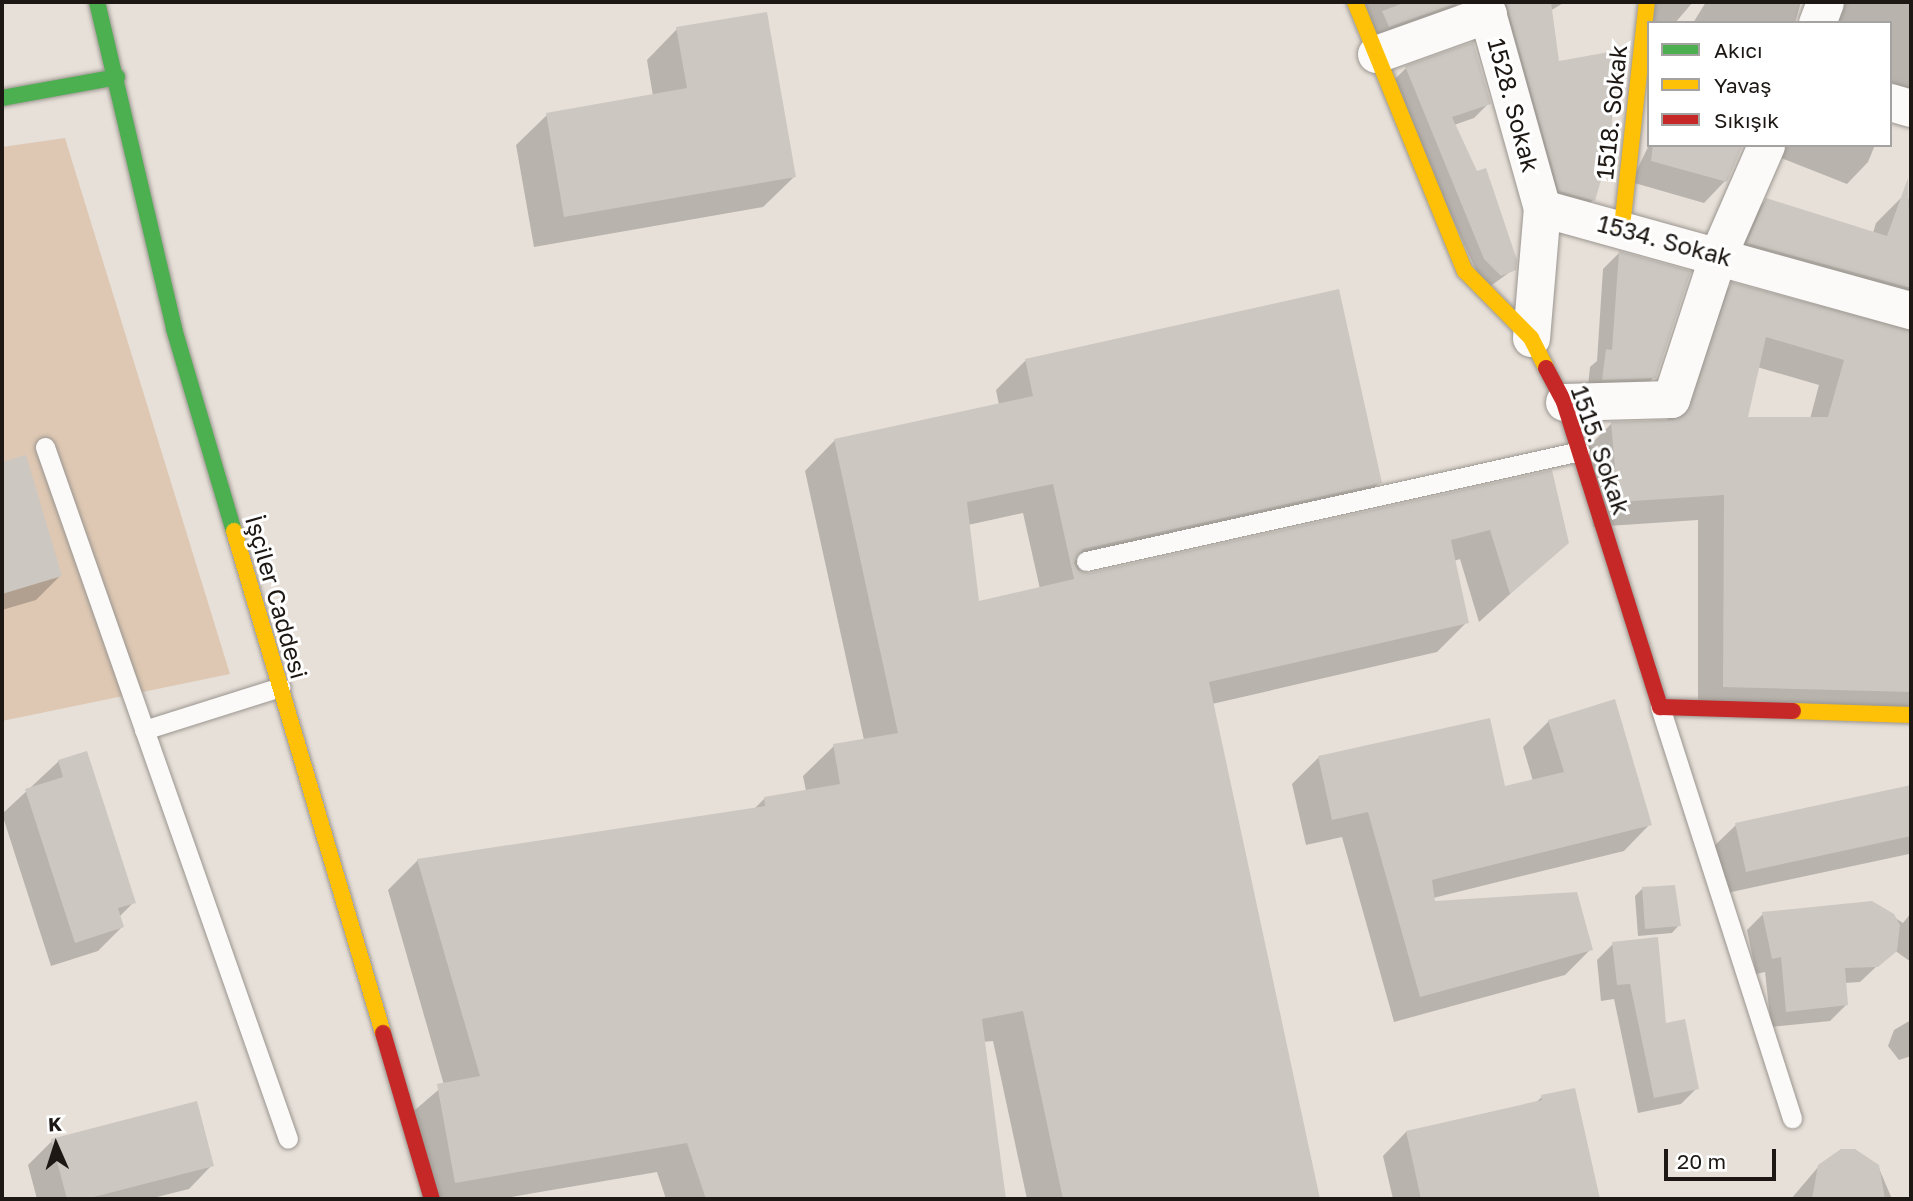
<!DOCTYPE html>
<html>
<head>
<meta charset="utf-8">
<style>
	body { margin:0 }
	#map { position:relative; width:1913px; height:1201px; overflow:hidden; background:#e7e0d9; font-family:"Golos Text",sans-serif }
	div>[style] { position:absolute }
	[style*='--x'] { left:calc(var(--x)*1px); top:calc(var(--y)*1px); width:calc(var(--w)*1px); rotate:calc(var(--a)*1deg) }
	.green>* { inset:0; background:#dec8b3 }
	.shadow>* { inset:0; background:#0003 }
	.building>* { inset:0; background:#ccc7c1 }
	.roads { filter:drop-shadow(0 0 2px #9a958f) drop-shadow(0 0 2px #9a958f) }
	.lane>* { height:19px; margin:-9.5px; padding:0 9.5px; transform-origin:9.5px; border-radius:9.5px; background:#fbfaf9 }
	.street>* { height:37px; margin:-18.5px; padding:0 18.5px; transform-origin:18.5px; border-radius:18.5px; background:#fbfaf9 }
	.fast>* { height:16px; margin:-8px; padding:0 8px; transform-origin:8px; border-radius:8px; background:#4caf50 }
	.slow>* { height:16px; margin:-8px; padding:0 8px; transform-origin:8px; border-radius:8px; background:#ffc107 }
	.jam>* { height:16px; margin:-8px; padding:0 8px; transform-origin:8px; border-radius:8px; background:#c62828 }
	span { translate:-50% -50%; white-space:nowrap; text-align:center; line-height:1.15; -webkit-text-stroke:6px #fff; paint-order:stroke }
	.street-label { font-size:24px; color:#1d1814 }
	.frame { position:absolute; inset:0; border:4px solid #1d1814; pointer-events:none }
	.legend { position:absolute; left:1647px; top:21px; width:245px; height:126px; box-sizing:border-box; background:#fff; border:2px solid #a5a3a1; margin:0; padding:9px 12px; list-style:none; font-size:21px; color:#1d1814 }
	.legend li { display:flex; align-items:center; gap:14px; height:35px }
	.legend b { width:35px; border:2px solid #a5a3a1 }
	.north { position:absolute; left:21px; top:1110px; width:70px; height:70px; -webkit-text-stroke:5px #fff; paint-order:stroke; rotate:357deg; font-size:19px; font-weight:700; line-height:28px; text-align:center; color:#1d1814 }
	.north::after { content:''; display:block; margin:auto; width:24px; height:32px; background:#1d1814; clip-path:polygon(50% 0,100% 100%,50% 72%,0 100%) }
	.scale { position:absolute; left:1664px; top:1149px; width:112px; height:32px; box-sizing:border-box; border:4px solid #1d1814; border-top:0; padding-left:9px; font-size:21px; line-height:24px; white-space:nowrap; color:#1d1814; -webkit-text-stroke:5px #fff; paint-order:stroke }
</style>
</head>
<body>
<div id="map">
	<div class="green">
		<div style="clip-path:polygon(65px 138px,230px 674px,2px 721px,2px 147px)"></div>
	</div>
	<div class="shadow">
		<div style="clip-path:polygon(1350px 2px,1460px 2px,1446px 16px,1373px 42px)"></div>
		<div style="clip-path:polygon(1480px 2px,1565px 2px,1550px 11px,1557px 63px,1593px 200px,1577px 216px,1543px 207px)"></div>
		<div style="clip-path:polygon(1648px 2px,1693px 2px,1675px 23px,1649px 23px)"></div>
		<div style="clip-path:polygon(1706px 2px,1801px 2px,1795px 23px,1693px 23px)"></div>
		<div style="clip-path:polygon(1819px 2px,1911px 2px,1911px 98px,1890px 89px,1890px 23px,1828px 23px)"></div>
		<div style="clip-path:polygon(677px 29px,794px 177px,763px 207px,534px 247px,516px 145px,547px 115px,653px 96px,647px 60px)"></div>
		<div style="clip-path:polygon(1406px 68px,1489px 103px,1474px 118px,1454px 125px,1514px 269px,1485px 290px,1391px 83px)"></div>
		<div style="clip-path:polygon(1649px 145px,1742px 145px,1725px 181px,1704px 203px,1631px 182px)"></div>
		<div style="clip-path:polygon(1748px 145px,1875px 145px,1868px 162px,1847px 184px)"></div>
		<div style="clip-path:polygon(evenodd,1902px 197px,1911px 200px,1911px 717px,1698px 712px,1698px 520px,1593px 527px,1586px 449px,1612px 423px,1667px 420px,1706px 310px,1732px 284px,1907px 333px,1891px 315px,1722px 269px,1740px 226px,1766px 200px,1873px 233px,1876px 223px,1902px 197px,1757px 367px,1819px 385px,1810px 419px,1746px 419px,1757px 367px)"></div>
		<div style="clip-path:polygon(1619px 253px,1654px 377px,1638px 394px,1587px 395px,1590px 367px,1597px 361px,1603px 269px)"></div>
		<div style="clip-path:polygon(evenodd,1026px 360px,1380px 482px,1350px 512px,1080px 572px,1089px 575px,1551px 472px,1567px 543px,1479px 622px,1460px 559px,1454px 561px,1467px 622px,1437px 652px,1212px 704px,1318px 1197px,1027px 1199px,993px 1041px,983px 1042px,1005px 1199px,666px 1199px,657px 1172px,499px 1199px,423px 1199px,408px 1116px,444px 1085px,388px 890px,418px 860px,754px 809px,765px 798px,806px 791px,803px 776px,834px 746px,864px 740px,805px 471px,835px 440px,999px 405px,996px 390px,1026px 360px,1023px 513px,1040px 589px,978px 603px,968px 525px,1023px 513px)"></div>
		<div style="clip-path:polygon(25px 457px,60px 576px,36px 600px,2px 610px,2px 464px)"></div>
		<div style="clip-path:polygon(1549px 721px,1650px 824px,1624px 851px,1433px 898px,1434px 903px,1591px 949px,1565px 975px,1394px 1022px,1342px 837px,1306px 845px,1292px 784px,1318px 758px,1504px 788px,1533px 781px,1523px 747px)"></div>
		<div style="clip-path:polygon(59px 761px,134px 902px,119px 917px,122px 927px,98px 951px,51px 966px,2px 814px)"></div>
		<div style="clip-path:polygon(1911px 787px,1909px 854px,1722px 894px,1712px 848px,1736px 825px)"></div>
		<div style="clip-path:polygon(1642px 889px,1679px 925px,1672px 933px,1638px 936px,1635px 896px)"></div>
		<div style="clip-path:polygon(1872px 903px,1903px 923px,1911px 913px,1911px 962px,1894px 950px,1860px 982px,1844px 983px,1846px 1005px,1830px 1021px,1771px 1027px,1765px 972px,1756px 974px,1747px 930px,1763px 914px)"></div>
		<div style="clip-path:polygon(1613px 944px,1665px 1025px,1697px 1088px,1681px 1104px,1638px 1113px,1614px 999px,1601px 1001px,1597px 960px)"></div>
		<div style="clip-path:polygon(1911px 1020px,1911px 1056px,1899px 1060px,1888px 1046px,1894px 1030px)"></div>
		<div style="clip-path:polygon(1574px 1090px,1598px 1199px,1393px 1199px,1383px 1156px,1406px 1132px,1535px 1103px,1542px 1097px)"></div>
		<div style="clip-path:polygon(52px 1141px,212px 1165px,189px 1189px,149px 1199px,37px 1199px,28px 1165px)"></div>
		<div style="clip-path:polygon(1819px 1166px,1878px 1166px,1892px 1199px,1791px 1199px)"></div>
	</div>
	<div class="building">
		<div style="clip-path:polygon(1406px 2px,1460px 2px,1389px 27px,1382px 11px)"></div>
		<div style="clip-path:polygon(1506px 2px,1551px 2px,1559px 61px,1620px 50px,1608px 156px,1595px 201px,1559px 191px)"></div>
		<div style="clip-path:polygon(767px 12px,796px 177px,564px 217px,546px 113px,687px 88px,676px 27px)"></div>
		<div style="clip-path:polygon(1473px 42px,1491px 104px,1452px 117px,1477px 171px,1486px 168px,1517px 260px,1516px 270px,1501px 276px,1484px 259px,1405px 66px)"></div>
		<div style="clip-path:polygon(1653px 145px,1743px 145px,1727px 182px,1651px 161px)"></div>
		<div style="clip-path:polygon(1908px 178px,1911px 288px,1747px 243px,1766px 198px,1887px 236px)"></div>
		<div style="clip-path:polygon(1619px 251px,1691px 271px,1656px 378px,1602px 380px,1606px 349px,1612px 350px)"></div>
		<div style="clip-path:polygon(evenodd,1731px 282px,1911px 330px,1911px 692px,1723px 687px,1724px 495px,1618px 502px,1611px 422px,1672px 420px,1684px 415px,1731px 282px,1766px 337px,1844px 360px,1828px 417px,1748px 417px,1766px 337px)"></div>
		<div style="clip-path:polygon(evenodd,1339px 289px,1382px 483px,1083px 549px,1074px 563px,1078px 570px,1089px 573px,1552px 470px,1569px 543px,1510px 594px,1490px 530px,1451px 540px,1469px 623px,1209px 682px,1320px 1199px,1063px 1199px,1023px 1011px,982px 1019px,1006px 1199px,706px 1199px,687px 1143px,455px 1183px,437px 1084px,480px 1076px,417px 859px,765px 806px,764px 797px,840px 784px,833px 744px,898px 733px,834px 439px,1033px 396px,1025px 359px,1339px 289px,1053px 484px,1074px 579px,979px 601px,967px 502px,1053px 484px)"></div>
		<div style="clip-path:polygon(26px 455px,62px 576px,2px 594px,2px 462px)"></div>
		<div style="clip-path:polygon(1615px 699px,1652px 825px,1432px 880px,1435px 901px,1577px 892px,1593px 950px,1420px 997px,1368px 812px,1332px 820px,1318px 756px,1490px 718px,1505px 786px,1564px 772px,1548px 720px)"></div>
		<div style="clip-path:polygon(87px 751px,136px 903px,118px 908px,124px 927px,75px 943px,25px 789px,63px 777px,58px 760px)"></div>
		<div style="clip-path:polygon(1911px 785px,1911px 836px,1746px 872px,1735px 823px)"></div>
		<div style="clip-path:polygon(1675px 885px,1681px 926px,1645px 929px,1642px 887px)"></div>
		<div style="clip-path:polygon(1872px 901px,1894px 914px,1900px 925px,1897px 951px,1878px 967px,1845px 968px,1848px 1005px,1786px 1012px,1781px 957px,1772px 959px,1762px 912px)"></div>
		<div style="clip-path:polygon(1658px 937px,1666px 1023px,1685px 1019px,1699px 1089px,1654px 1098px,1630px 984px,1617px 985px,1612px 942px)"></div>
		<div style="clip-path:polygon(1575px 1088px,1600px 1199px,1421px 1199px,1406px 1131px,1542px 1100px,1541px 1095px)"></div>
		<div style="clip-path:polygon(197px 1101px,214px 1166px,86px 1199px,67px 1199px,51px 1139px)"></div>
		<div style="clip-path:polygon(1841px 1149px,1855px 1149px,1879px 1165px,1885px 1199px,1812px 1199px,1818px 1165px)"></div>
	</div>
	<div class="roads">
		<div class="lane">
			<div style="--x:45;--y:447;--w:733;--a:70.65"></div>
			<div style="--x:1086;--y:561;--w:506;--a:-12.55"></div>
			<div style="--x:1660;--y:707;--w:432;--a:72.2"></div>
			<div style="--x:144;--y:730;--w:143;--a:-17.5"></div>
		</div>
		<div class="street">
			<div style="--x:1484;--y:2;--w:214;--a:74.3"></div>
			<div style="--x:1817;--y:23;--w:22;--a:-69"></div>
			<div style="--x:1376;--y:54;--w:119;--a:-19.7"></div>
			<div style="--x:1890;--y:102;--w:22;--a:16"></div>
			<div style="--x:1531;--y:338;--w:130;--a:-85.2"></div>
			<div style="--x:1542;--y:208;--w:383;--a:15.5"></div>
			<div style="--x:1564;--y:402;--w:107;--a:-1.6"></div>
			<div style="--x:1671;--y:399;--w:151;--a:-71.9"></div>
			<div style="--x:1718;--y:255;--w:120;--a:-66.4"></div>
		</div>
		<div class="fast">
			<div style="--x:97;--y:2;--w:336;--a:76.7"></div>
			<div style="--x:174;--y:329;--w:211;--a:73.5"></div>
			<div style="--x:2;--y:98;--w:117;--a:-10.3"></div>
		</div>
		<div class="slow">
			<div style="--x:1355;--y:2;--w:291;--a:67.8"></div>
			<div style="--x:1465;--y:271;--w:94;--a:45.4"></div>
			<div style="--x:1531;--y:338;--w:34;--a:63"></div>
			<div style="--x:1622;--y:227;--w:226;--a:-83.7"></div>
			<div style="--x:234;--y:531;--w:524;--a:73.47"></div>
			<div style="--x:1793;--y:711;--w:118;--a:1.9"></div>
		</div>
		<div class="jam">
			<div style="--x:1546;--y:368;--w:38;--a:62"></div>
			<div style="--x:1564;--y:402;--w:320;--a:72.5"></div>
			<div style="--x:1660;--y:707;--w:133;--a:1.7"></div>
			<div style="--x:383;--y:1033;--w:173;--a:73.6"></div>
		</div>
	</div>
	<div class="street-label">
		<span style="left:1514px;top:105px;rotate:75deg">1528. Sokak</span>
		<span style="left:1611px;top:112px;rotate:-84deg">1518. Sokak</span>
		<span style="left:1665px;top:240px;rotate:15deg">1534. Sokak</span>
		<span style="left:1601px;top:450px;rotate:71deg">1515. Sokak</span>
		<span style="left:277px;top:597px;rotate:74deg">İşçiler Caddesi</span>
	</div>
	<div class="frame"></div>
	<ul class="legend">
	<li><b style="height:9px;background:#4caf50"></b>Akıcı</li>
	<li><b style="height:9px;background:#ffc107"></b>Yavaş</li>
	<li><b style="height:9px;background:#c62828"></b>Sıkışık</li>
	</ul>
	<div class="north">K</div>
	<div class="scale">20 m</div>
</div>
</body>
</html>
